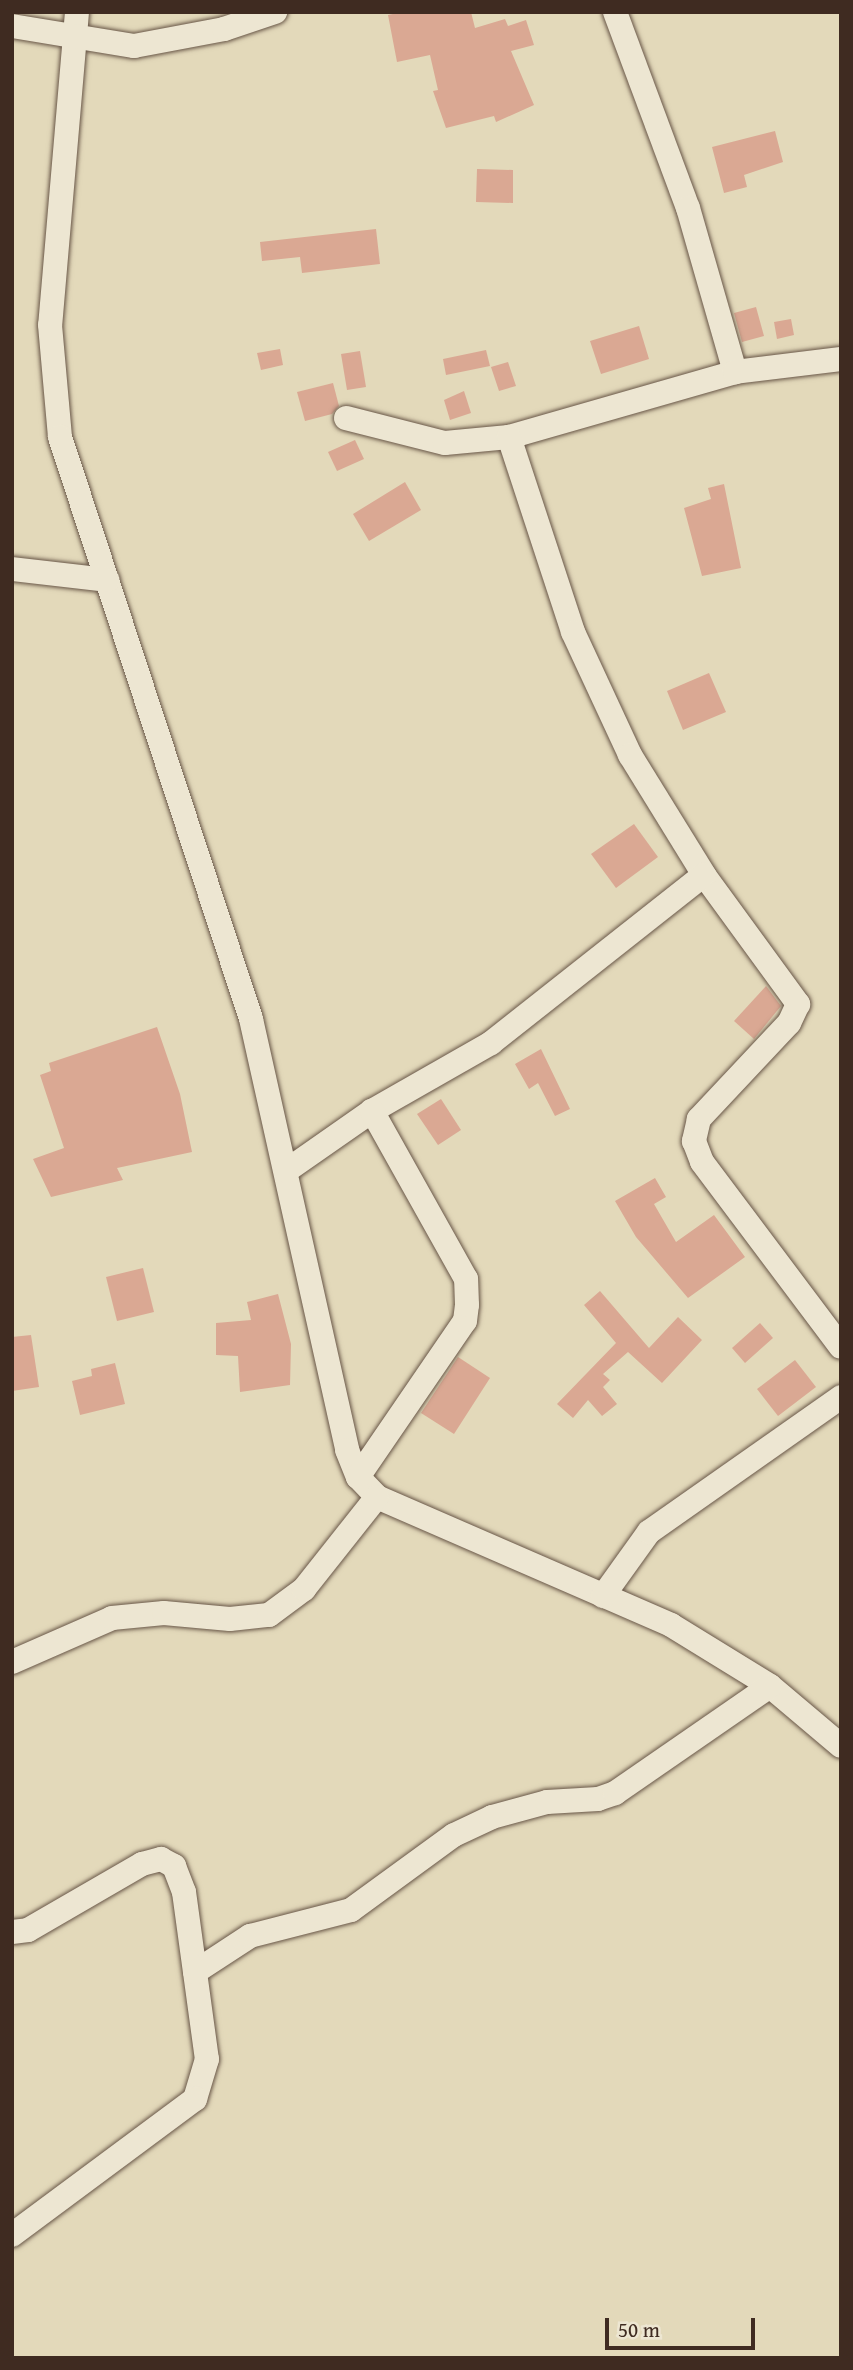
<!DOCTYPE html>
<html>
<head>
<meta charset="utf-8">
<style>
	body { margin:0 }
	#map { position:relative; width:853px; height:2370px; overflow:hidden; background:#e3d9ba; font-family:"Gentium Book Plus",serif }
	div>[style] { position:absolute }
	[style*='--x'] { left:calc(var(--x)*1px); top:calc(var(--y)*1px); width:calc(var(--w)*1px); rotate:calc(var(--a)*1deg) }
	.building>* { inset:0; background:#daa893 }
	.roads { filter:drop-shadow(0 0 2px #685647) drop-shadow(0 0 2px #685647) }
	.minor>* { height:24px; margin:-12px; padding:0 12px; transform-origin:12px; border-radius:12px; background:#ede6d2 }
	span { translate:-50% -50%; white-space:nowrap; text-align:center; line-height:1.15; -webkit-text-stroke:7px #ede6d2; paint-order:stroke }
	.frame { position:absolute; inset:0; border:14px solid #3f2b21; pointer-events:none }
	.scale { position:absolute; left:605px; top:2318px; width:150px; height:32px; box-sizing:border-box; border:4px solid #3f2b21; border-top:0; padding-left:9px; font-size:21px; line-height:24px; white-space:nowrap; color:#3f2b21; -webkit-text-stroke:5px #ede6d2; paint-order:stroke }
</style>
</head>
<body>
<div id="map">
	<div class="building">
		<div style="clip-path:polygon(402px 12px,471px 12px,475px 28px,505px 19px,508px 26px,526px 20px,534px 45px,511px 51px,534px 105px,496px 122px,494px 116px,446px 128px,433px 91px,438px 90px,430px 55px,397px 62px,388px 15px)"></div>
		<div style="clip-path:polygon(775px 131px,783px 162px,744px 175px,747px 187px,724px 193px,712px 147px)"></div>
		<div style="clip-path:polygon(477px 169px,513px 170px,513px 203px,476px 202px)"></div>
		<div style="clip-path:polygon(376px 229px,380px 264px,302px 273px,300px 257px,262px 261px,260px 242px)"></div>
		<div style="clip-path:polygon(756px 307px,764px 336px,742px 342px,734px 313px)"></div>
		<div style="clip-path:polygon(791px 319px,794px 335px,777px 339px,774px 322px)"></div>
		<div style="clip-path:polygon(639px 326px,649px 359px,601px 374px,590px 341px)"></div>
		<div style="clip-path:polygon(280px 349px,283px 365px,261px 370px,257px 353px)"></div>
		<div style="clip-path:polygon(486px 350px,490px 366px,446px 375px,443px 359px)"></div>
		<div style="clip-path:polygon(360px 351px,366px 387px,347px 390px,341px 354px)"></div>
		<div style="clip-path:polygon(508px 362px,516px 386px,499px 391px,491px 367px)"></div>
		<div style="clip-path:polygon(333px 383px,339px 406px,332px 414px,305px 421px,297px 392px)"></div>
		<div style="clip-path:polygon(464px 391px,471px 413px,450px 420px,444px 400px)"></div>
		<div style="clip-path:polygon(355px 440px,364px 459px,337px 471px,328px 452px)"></div>
		<div style="clip-path:polygon(405px 482px,421px 510px,369px 541px,353px 514px)"></div>
		<div style="clip-path:polygon(724px 484px,741px 568px,702px 576px,684px 508px,711px 499px,708px 488px)"></div>
		<div style="clip-path:polygon(709px 673px,726px 712px,683px 730px,667px 691px)"></div>
		<div style="clip-path:polygon(634px 824px,658px 857px,616px 888px,591px 854px)"></div>
		<div style="clip-path:polygon(766px 986px,781px 1006px,754px 1039px,734px 1021px)"></div>
		<div style="clip-path:polygon(157px 1027px,180px 1094px,192px 1152px,117px 1168px,123px 1180px,51px 1197px,33px 1159px,64px 1148px,40px 1075px,51px 1071px,49px 1063px)"></div>
		<div style="clip-path:polygon(541px 1049px,570px 1109px,555px 1116px,538px 1083px,529px 1089px,515px 1064px)"></div>
		<div style="clip-path:polygon(441px 1099px,461px 1130px,438px 1145px,417px 1114px)"></div>
		<div style="clip-path:polygon(655px 1178px,666px 1197px,654px 1204px,676px 1242px,714px 1215px,745px 1257px,688px 1298px,636px 1237px,615px 1201px)"></div>
		<div style="clip-path:polygon(143px 1268px,154px 1312px,117px 1321px,106px 1277px)"></div>
		<div style="clip-path:polygon(600px 1291px,649px 1348px,678px 1317px,702px 1340px,662px 1383px,628px 1352px,603px 1374px,610px 1380px,603px 1387px,617px 1404px,602px 1416px,588px 1400px,573px 1418px,557px 1404px,616px 1343px,584px 1305px)"></div>
		<div style="clip-path:polygon(278px 1294px,291px 1344px,290px 1385px,240px 1392px,238px 1356px,216px 1355px,216px 1323px,251px 1320px,247px 1302px)"></div>
		<div style="clip-path:polygon(760px 1323px,773px 1338px,745px 1363px,732px 1348px)"></div>
		<div style="clip-path:polygon(31px 1335px,39px 1387px,12px 1391px,12px 1337px)"></div>
		<div style="clip-path:polygon(458px 1357px,490px 1378px,454px 1434px,421px 1413px)"></div>
		<div style="clip-path:polygon(795px 1360px,816px 1387px,778px 1416px,757px 1389px)"></div>
		<div style="clip-path:polygon(115px 1363px,125px 1404px,80px 1415px,72px 1381px,92px 1376px,91px 1369px)"></div>
	</div>
	<div class="roads">
		<div class="minor">
			<div style="--x:77;--y:12;--w:314;--a:94.9"></div>
			<div style="--x:50;--y:325;--w:112;--a:84.9"></div>
			<div style="--x:60;--y:437;--w:613;--a:71.83"></div>
			<div style="--x:251;--y:1019;--w:442;--a:77.4"></div>
			<div style="--x:347;--y:1450;--w:29;--a:68"></div>
			<div style="--x:358;--y:1477;--w:28;--a:46"></div>
			<div style="--x:377;--y:1497;--w:321;--a:23.5"></div>
			<div style="--x:671;--y:1625;--w:116;--a:31.6"></div>
			<div style="--x:770;--y:1686;--w:93;--a:40.2"></div>
			<div style="--x:615;--y:12;--w:209;--a:69.6"></div>
			<div style="--x:688;--y:208;--w:171;--a:74"></div>
			<div style="--x:12;--y:26;--w:124;--a:9.3"></div>
			<div style="--x:134;--y:46;--w:92;--a:-10.7"></div>
			<div style="--x:224;--y:29;--w:54;--a:-18.4"></div>
			<div style="--x:346;--y:418;--w:102;--a:14.2"></div>
			<div style="--x:445;--y:443;--w:64;--a:-5.4"></div>
			<div style="--x:509;--y:437;--w:235;--a:-16"></div>
			<div style="--x:735;--y:372;--w:107;--a:-7"></div>
			<div style="--x:509;--y:437;--w:205;--a:71.8"></div>
			<div style="--x:573;--y:632;--w:136;--a:65.1"></div>
			<div style="--x:630;--y:755;--w:141;--a:58.3"></div>
			<div style="--x:704;--y:875;--w:160;--a:53.9"></div>
			<div style="--x:798;--y:1004;--w:21;--a:115"></div>
			<div style="--x:789;--y:1023;--w:132;--a:133.2"></div>
			<div style="--x:699;--y:1119;--w:23;--a:103"></div>
			<div style="--x:694;--y:1141;--w:22;--a:69"></div>
			<div style="--x:702;--y:1162;--w:231;--a:53.1"></div>
			<div style="--x:12;--y:569;--w:96;--a:6.6"></div>
			<div style="--x:286;--y:1171;--w:105;--a:-34.9"></div>
			<div style="--x:372;--y:1111;--w:137;--a:-29.7"></div>
			<div style="--x:491;--y:1043;--w:271;--a:-38.3"></div>
			<div style="--x:358;--y:1477;--w:189;--a:-55.6"></div>
			<div style="--x:465;--y:1321;--w:16;--a:-83"></div>
			<div style="--x:467;--y:1305;--w:26;--a:-92"></div>
			<div style="--x:466;--y:1279;--w:193;--a:-119.2"></div>
			<div style="--x:603;--y:1596;--w:79;--a:-54.3"></div>
			<div style="--x:649;--y:1532;--w:235;--a:-35.1"></div>
			<div style="--x:12;--y:1662;--w:109;--a:-23.7"></div>
			<div style="--x:112;--y:1618;--w:52;--a:-5.5"></div>
			<div style="--x:164;--y:1613;--w:66;--a:5.2"></div>
			<div style="--x:230;--y:1619;--w:39;--a:-6"></div>
			<div style="--x:269;--y:1615;--w:44;--a:-36.6"></div>
			<div style="--x:304;--y:1589;--w:117;--a:-51.6"></div>
			<div style="--x:12;--y:1932;--w:16;--a:-7"></div>
			<div style="--x:28;--y:1930;--w:132;--a:-30.1"></div>
			<div style="--x:142;--y:1864;--w:20;--a:-15"></div>
			<div style="--x:161;--y:1859;--w:15;--a:28"></div>
			<div style="--x:174;--y:1866;--w:28;--a:69"></div>
			<div style="--x:184;--y:1892;--w:169;--a:82.2"></div>
			<div style="--x:207;--y:2059;--w:42;--a:106.7"></div>
			<div style="--x:195;--y:2099;--w:228;--a:143.4"></div>
			<div style="--x:195;--y:1972;--w:66;--a:-33.2"></div>
			<div style="--x:250;--y:1936;--w:104;--a:-14.4"></div>
			<div style="--x:351;--y:1910;--w:127;--a:-36.1"></div>
			<div style="--x:454;--y:1835;--w:42;--a:-25.3"></div>
			<div style="--x:492;--y:1817;--w:57;--a:-15.3"></div>
			<div style="--x:547;--y:1802;--w:51;--a:-3.4"></div>
			<div style="--x:598;--y:1799;--w:18;--a:-19"></div>
			<div style="--x:615;--y:1793;--w:188;--a:-34.6"></div>
		</div>
	</div>
	<div class="frame"></div>
	<div class="scale">50 m</div>
</div>
</body>
</html>
